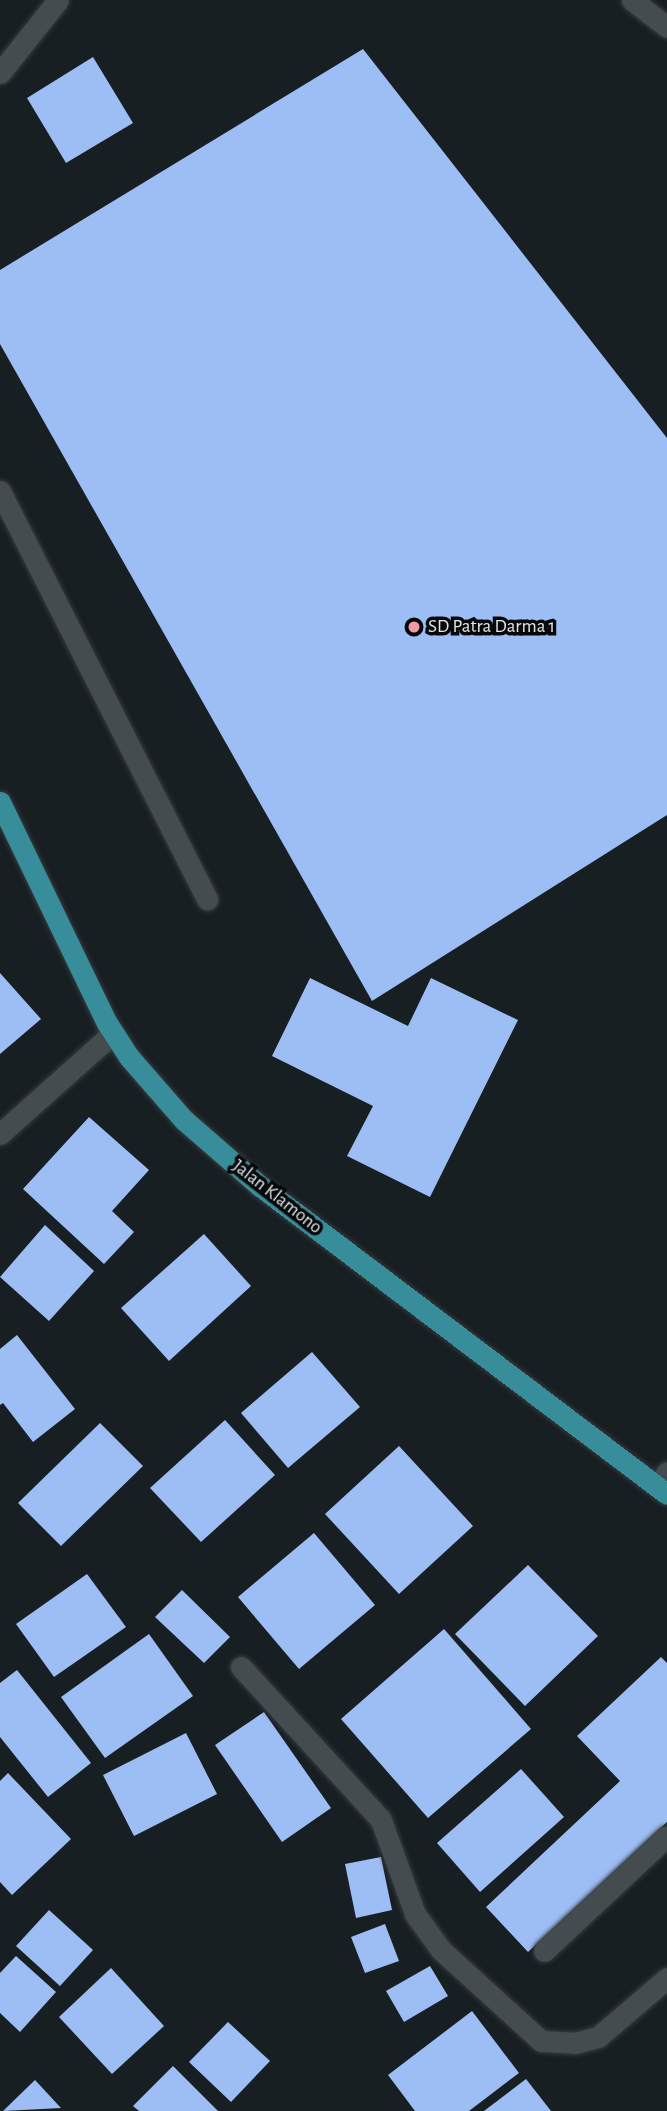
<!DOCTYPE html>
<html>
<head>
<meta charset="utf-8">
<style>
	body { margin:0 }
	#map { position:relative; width:667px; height:2111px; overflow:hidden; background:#181f23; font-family:"Alegreya Sans",sans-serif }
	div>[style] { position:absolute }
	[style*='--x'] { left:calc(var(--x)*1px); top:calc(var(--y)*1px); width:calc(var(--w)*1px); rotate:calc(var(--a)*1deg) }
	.building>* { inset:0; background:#9dbef5 }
	.roads { filter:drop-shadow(0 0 2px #353a3d) drop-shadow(0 0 2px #353a3d) }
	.minor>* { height:21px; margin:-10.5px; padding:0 10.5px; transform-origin:10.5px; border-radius:10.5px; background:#444c50 }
	.major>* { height:21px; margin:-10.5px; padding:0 10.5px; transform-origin:10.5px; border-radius:10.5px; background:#378d99 }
	.dots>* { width:19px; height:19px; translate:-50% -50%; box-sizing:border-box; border:4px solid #06080a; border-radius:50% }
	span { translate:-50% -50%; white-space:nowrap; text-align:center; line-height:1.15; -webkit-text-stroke:7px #06080a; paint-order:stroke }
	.poi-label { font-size:19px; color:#e2e6e9 }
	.left { translate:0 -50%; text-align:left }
	.street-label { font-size:19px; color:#e2e6e9 }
</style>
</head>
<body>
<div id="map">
	<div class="building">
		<div style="clip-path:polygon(363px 49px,667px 438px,667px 815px,372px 1001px,0 344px,0 270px)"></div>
		<div style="clip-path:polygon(93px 57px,133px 123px,66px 163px,27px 98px)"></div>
		<div style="clip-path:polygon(0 973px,41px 1019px,0 1054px)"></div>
		<div style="clip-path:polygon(310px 978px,408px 1026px,431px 978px,518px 1020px,430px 1197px,347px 1156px,373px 1106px,272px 1056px)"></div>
		<div style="clip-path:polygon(89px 1117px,149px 1170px,112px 1211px,134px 1232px,104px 1264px,23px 1189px)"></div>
		<div style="clip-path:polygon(45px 1225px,94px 1271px,49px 1321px,0 1277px)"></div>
		<div style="clip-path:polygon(204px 1234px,251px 1286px,169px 1361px,121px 1308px)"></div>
		<div style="clip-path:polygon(17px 1335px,75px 1409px,33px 1442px,3px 1403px,0 1405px,0 1349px)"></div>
		<div style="clip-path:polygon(312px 1352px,360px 1407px,288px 1468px,241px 1413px)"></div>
		<div style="clip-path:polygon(225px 1420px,275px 1475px,201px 1542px,150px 1488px)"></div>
		<div style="clip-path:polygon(100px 1423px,143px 1466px,61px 1546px,18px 1503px)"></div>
		<div style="clip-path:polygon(399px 1446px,473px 1526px,399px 1594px,325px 1514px)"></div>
		<div style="clip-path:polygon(314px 1533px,375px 1605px,299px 1669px,238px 1597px)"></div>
		<div style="clip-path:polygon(528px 1565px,598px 1636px,525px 1706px,455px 1634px)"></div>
		<div style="clip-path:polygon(87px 1574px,126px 1627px,54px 1677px,16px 1624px)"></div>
		<div style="clip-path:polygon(182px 1590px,230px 1637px,204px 1663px,155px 1617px)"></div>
		<div style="clip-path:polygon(444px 1629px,531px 1729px,428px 1818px,341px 1719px)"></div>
		<div style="clip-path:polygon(149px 1634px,193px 1696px,105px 1758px,61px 1697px)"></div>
		<div style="clip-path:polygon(661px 1657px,667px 1663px,667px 1822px,528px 1952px,486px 1907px,620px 1781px,577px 1736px)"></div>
		<div style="clip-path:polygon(17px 1670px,91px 1763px,48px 1797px,0 1737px,0 1683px)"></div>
		<div style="clip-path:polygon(264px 1712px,331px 1808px,282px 1842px,215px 1745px)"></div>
		<div style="clip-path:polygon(186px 1733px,217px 1794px,134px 1836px,103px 1775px)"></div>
		<div style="clip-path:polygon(521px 1769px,564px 1817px,480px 1892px,437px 1843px)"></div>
		<div style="clip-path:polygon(8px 1773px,71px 1839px,12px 1895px,0 1882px,0 1781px)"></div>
		<div style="clip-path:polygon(381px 1857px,392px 1910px,356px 1918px,345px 1864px)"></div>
		<div style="clip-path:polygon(49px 1910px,93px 1950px,60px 1986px,16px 1946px)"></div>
		<div style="clip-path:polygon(385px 1924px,399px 1961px,365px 1973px,351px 1937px)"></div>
		<div style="clip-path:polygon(16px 1956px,56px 1992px,20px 2032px,0 2013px,0 1973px)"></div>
		<div style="clip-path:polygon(430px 1966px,448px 1996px,404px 2022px,386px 1991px)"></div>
		<div style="clip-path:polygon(111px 1968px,164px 2026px,112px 2074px,59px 2017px)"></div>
		<div style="clip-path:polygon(472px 2011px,519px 2073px,469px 2111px,415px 2111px,388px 2075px)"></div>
		<div style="clip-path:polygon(228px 2022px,270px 2061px,231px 2102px,189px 2062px)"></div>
		<div style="clip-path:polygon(173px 2066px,218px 2111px,139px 2111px,133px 2106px)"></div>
		<div style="clip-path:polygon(526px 2079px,551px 2111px,484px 2111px)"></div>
		<div style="clip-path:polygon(35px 2080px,61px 2108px,3px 2111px)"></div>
	</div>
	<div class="roads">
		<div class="minor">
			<div style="--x:632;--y:0;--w:44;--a:37.6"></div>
			<div style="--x:0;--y:73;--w:93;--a:-51.5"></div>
			<div style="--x:0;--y:491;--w:458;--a:63.1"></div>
			<div style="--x:0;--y:1134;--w:152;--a:-41.8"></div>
			<div style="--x:658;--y:1487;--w:17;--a:-59"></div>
			<div style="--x:241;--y:1667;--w:207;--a:47.5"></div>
			<div style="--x:381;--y:1820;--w:100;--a:70.1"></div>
			<div style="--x:415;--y:1914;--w:44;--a:54.2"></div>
			<div style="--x:441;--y:1950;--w:135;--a:42.3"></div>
			<div style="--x:541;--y:2041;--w:34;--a:3"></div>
			<div style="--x:575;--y:2043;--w:24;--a:-15"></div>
			<div style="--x:598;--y:2037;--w:91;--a:-40.5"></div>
			<div style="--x:544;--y:1951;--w:168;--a:-43.1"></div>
		</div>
		<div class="major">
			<div style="--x:0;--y:802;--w:246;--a:64.2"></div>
			<div style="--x:107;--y:1023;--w:40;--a:57.1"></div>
			<div style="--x:129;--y:1057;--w:84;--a:48.9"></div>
			<div style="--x:184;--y:1120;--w:101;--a:41"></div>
			<div style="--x:260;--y:1186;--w:510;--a:37.12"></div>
		</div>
	</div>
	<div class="dots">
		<div style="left:414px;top:627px;background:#f39aa9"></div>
	</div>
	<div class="poi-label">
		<span class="left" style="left:428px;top:627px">SD Patra Darma 1</span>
	</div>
	<div class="street-label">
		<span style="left:277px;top:1197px;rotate:38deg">Jalan Klamono</span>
	</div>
</div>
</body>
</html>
